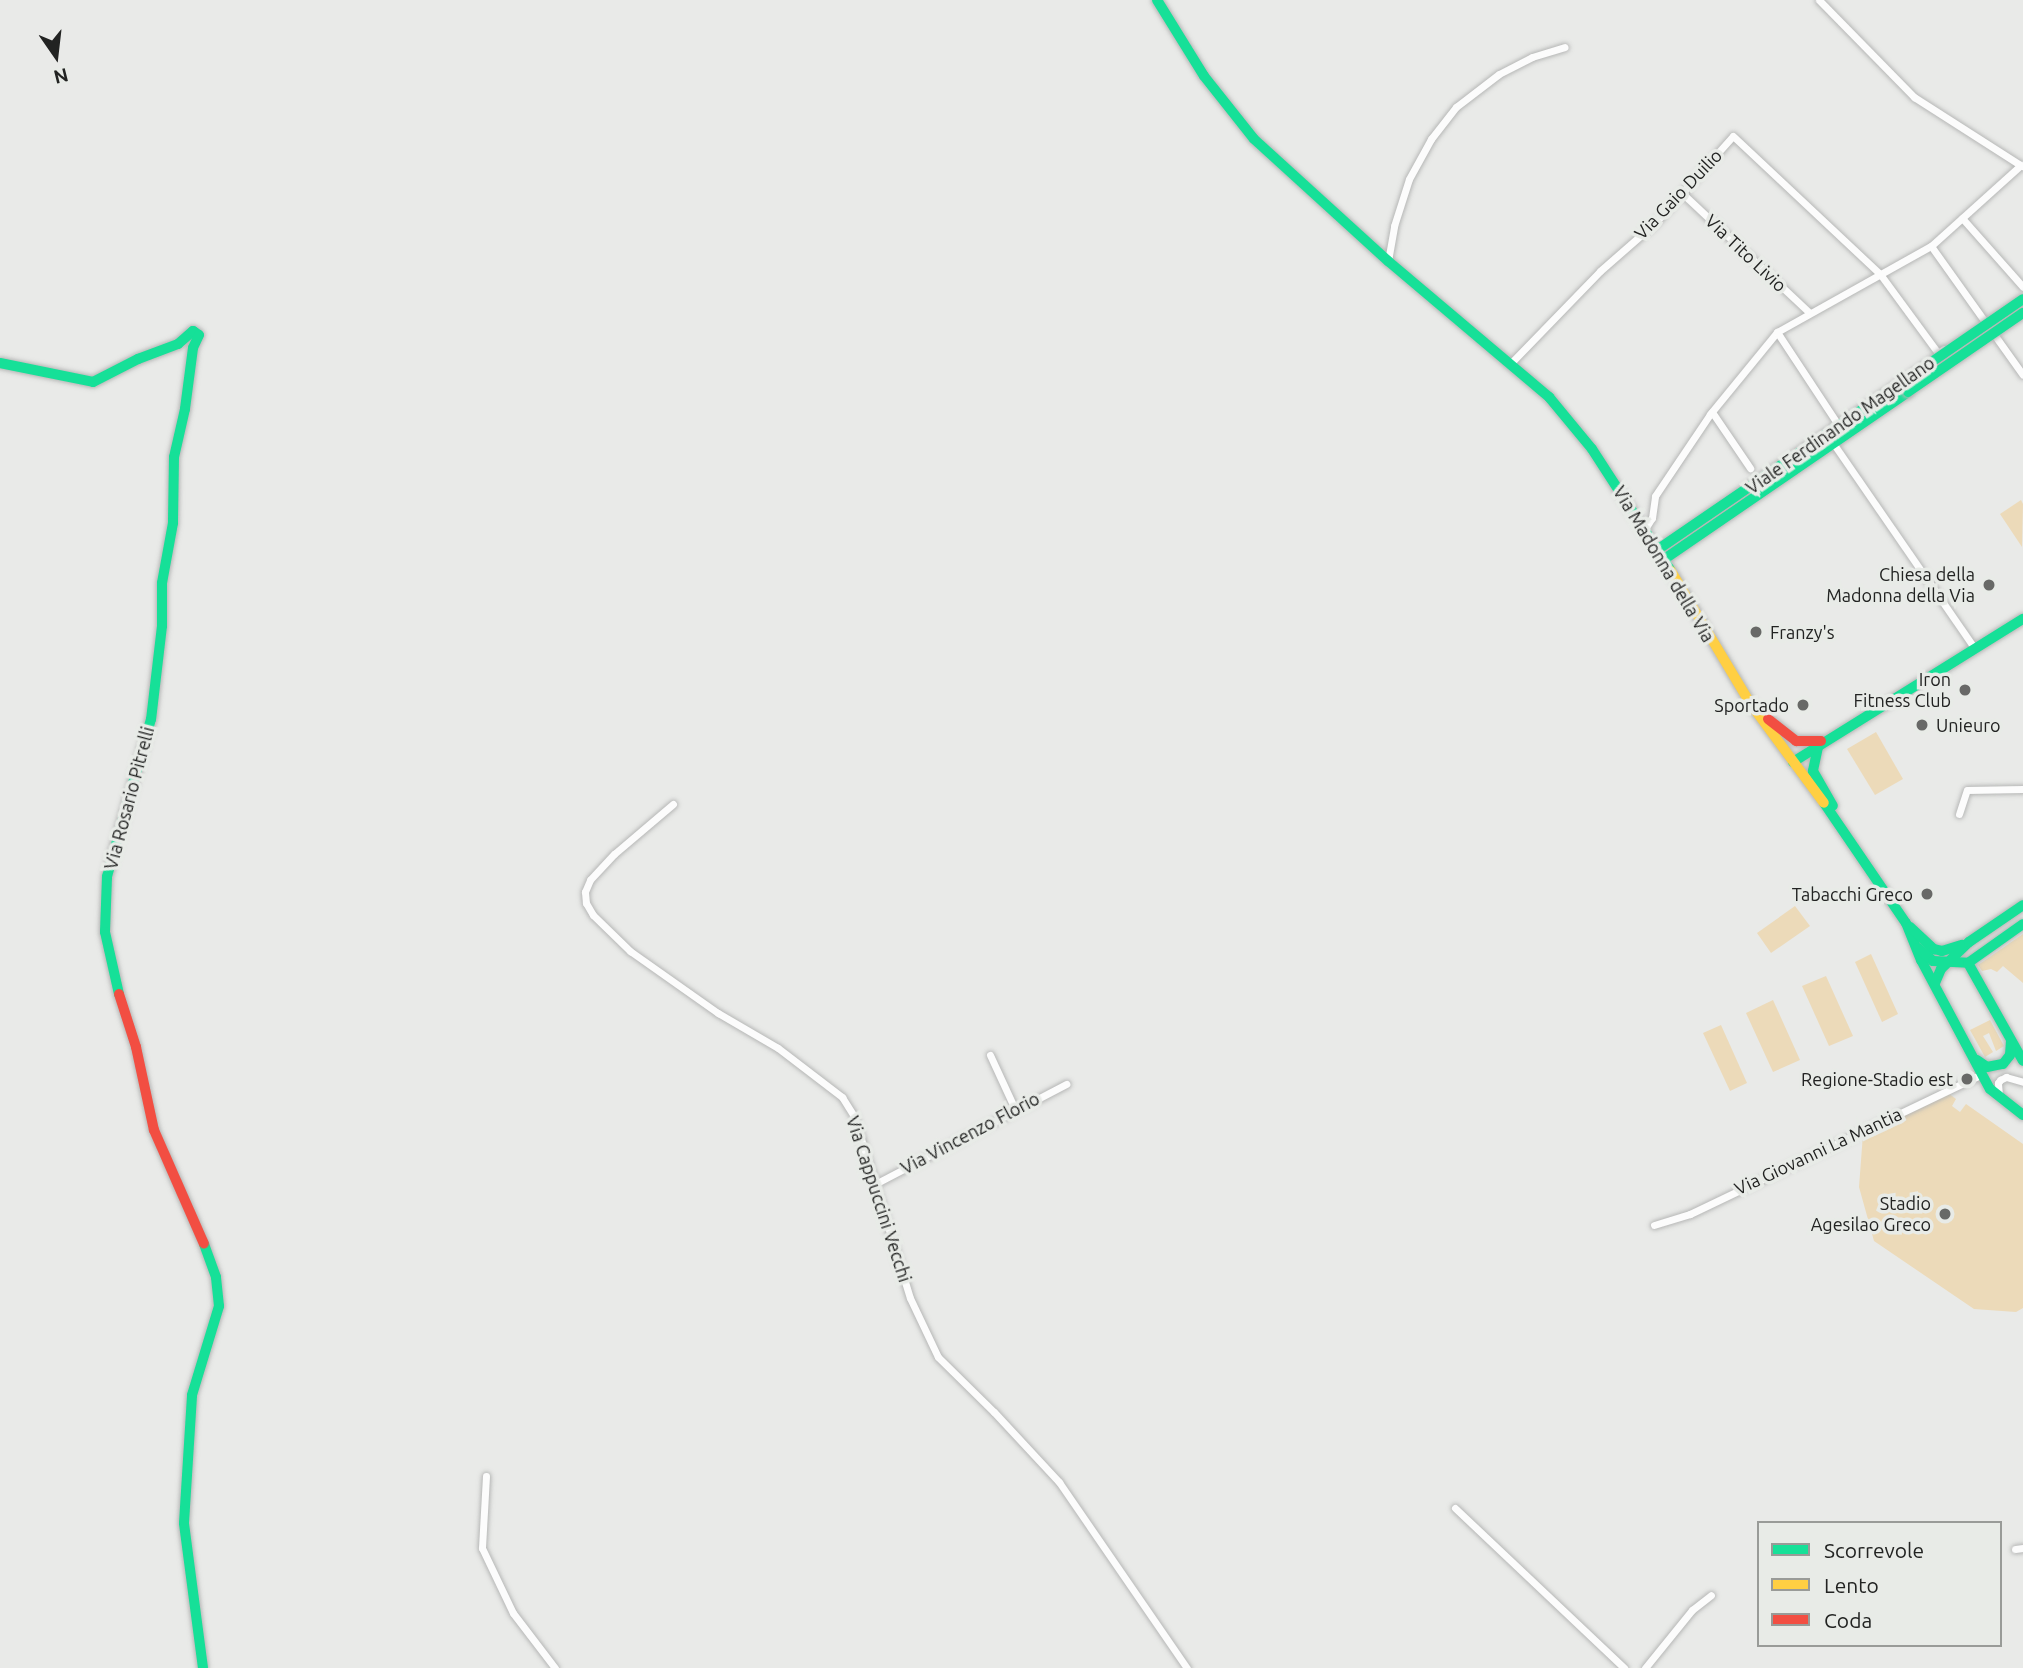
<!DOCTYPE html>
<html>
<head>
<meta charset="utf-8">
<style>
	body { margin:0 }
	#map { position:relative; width:2023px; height:1668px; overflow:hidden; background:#e9eae8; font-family:Ubuntu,sans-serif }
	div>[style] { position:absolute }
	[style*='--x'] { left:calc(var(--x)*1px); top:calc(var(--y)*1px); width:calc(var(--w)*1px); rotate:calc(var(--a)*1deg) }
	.green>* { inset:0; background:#ecdab9 }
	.roads { filter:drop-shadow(0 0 2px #b6b7b6) drop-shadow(0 0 2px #b6b7b6) }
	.street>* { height:7px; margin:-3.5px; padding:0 3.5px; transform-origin:3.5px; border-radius:3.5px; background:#fcfcfc }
	.fast>* { height:10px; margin:-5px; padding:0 5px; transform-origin:5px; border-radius:5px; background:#16e098 }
	.slow>* { height:10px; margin:-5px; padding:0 5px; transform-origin:5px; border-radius:5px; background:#ffcf43 }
	.jam>* { height:10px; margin:-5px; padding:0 5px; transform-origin:5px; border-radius:5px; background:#f24e42 }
	.bridges { filter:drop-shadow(0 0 2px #b6b7b6) drop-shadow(0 0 2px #b6b7b6) }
	.fast-bridge>* { height:10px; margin:-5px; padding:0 5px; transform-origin:5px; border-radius:5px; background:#16e098 }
	.dots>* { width:19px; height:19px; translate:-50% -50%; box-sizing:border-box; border:4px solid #e8ebe7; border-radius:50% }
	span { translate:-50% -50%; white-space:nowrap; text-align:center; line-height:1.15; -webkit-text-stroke:7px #e8ebe7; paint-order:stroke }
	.street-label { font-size:18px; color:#222322 }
	.poi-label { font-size:18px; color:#222322 }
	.right { translate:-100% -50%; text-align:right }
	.left { translate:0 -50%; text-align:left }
	.legend { position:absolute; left:1757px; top:1521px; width:245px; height:126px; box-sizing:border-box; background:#e8ebe7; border:2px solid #999b98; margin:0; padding:9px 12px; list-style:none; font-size:21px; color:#222322 }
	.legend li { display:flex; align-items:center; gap:14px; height:35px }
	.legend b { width:35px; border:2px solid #999b98 }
	.north { position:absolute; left:21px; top:21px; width:70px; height:70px; -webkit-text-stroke:5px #e8ebe7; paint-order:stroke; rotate:166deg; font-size:19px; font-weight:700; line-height:28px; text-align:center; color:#222322 }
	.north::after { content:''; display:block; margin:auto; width:24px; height:32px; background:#222322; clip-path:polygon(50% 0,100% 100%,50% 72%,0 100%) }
</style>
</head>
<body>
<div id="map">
	<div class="green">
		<div style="clip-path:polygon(2021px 500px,2023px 504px,2022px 547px,2000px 514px)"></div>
		<div style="clip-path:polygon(1876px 732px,1903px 779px,1875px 795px,1847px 749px)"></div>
		<div style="clip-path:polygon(1795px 906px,1810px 926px,1771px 953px,1757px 933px)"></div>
		<div style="clip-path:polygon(2023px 934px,2023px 983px,2003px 966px,1997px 972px,1991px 969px,1982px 971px,1978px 965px)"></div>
		<div style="clip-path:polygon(1871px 954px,1898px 1014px,1882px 1022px,1855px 962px)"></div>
		<div style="clip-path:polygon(1826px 976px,1853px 1036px,1829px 1046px,1802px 986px)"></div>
		<div style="clip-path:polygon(1773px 1000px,1800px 1060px,1773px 1072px,1746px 1013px)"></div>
		<div style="clip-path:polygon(1990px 1020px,2004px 1046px,1996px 1051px,1989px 1033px,1983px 1036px,1993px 1052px,1985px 1057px,1970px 1030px)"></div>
		<div style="clip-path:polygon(1721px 1025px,1747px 1083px,1730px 1091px,1703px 1033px)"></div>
		<div style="clip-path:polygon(1948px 1093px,1956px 1099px,1952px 1106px,1960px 1112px,1966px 1104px,2023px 1144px,2023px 1308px,2016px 1312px,1974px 1309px,1874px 1241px,1859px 1187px,1863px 1134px)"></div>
	</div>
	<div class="roads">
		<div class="street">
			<div style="--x:1819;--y:0;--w:136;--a:45.6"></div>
			<div style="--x:1914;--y:97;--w:128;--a:32.6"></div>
			<div style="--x:1682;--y:193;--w:175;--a:43.2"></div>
			<div style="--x:1962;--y:218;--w:92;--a:48.5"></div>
			<div style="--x:1931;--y:246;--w:158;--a:54.5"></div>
			<div style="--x:1388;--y:261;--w:36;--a:-80"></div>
			<div style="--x:1394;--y:226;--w:49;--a:-72.3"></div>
			<div style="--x:1409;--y:179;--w:46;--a:-61.2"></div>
			<div style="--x:1431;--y:139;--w:41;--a:-52"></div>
			<div style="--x:1456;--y:107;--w:54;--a:-37.5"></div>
			<div style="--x:1499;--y:74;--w:37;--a:-27"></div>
			<div style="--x:1532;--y:57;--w:34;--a:-17"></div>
			<div style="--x:1777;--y:332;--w:113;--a:56.6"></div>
			<div style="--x:1510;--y:364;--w:129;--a:-45.9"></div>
			<div style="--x:1600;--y:271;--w:74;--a:-41.2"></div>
			<div style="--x:1656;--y:222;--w:115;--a:-48.2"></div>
			<div style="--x:1733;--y:136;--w:202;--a:43.2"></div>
			<div style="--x:1880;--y:274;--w:98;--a:53.7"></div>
			<div style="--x:1938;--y:353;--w:7;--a:-34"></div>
			<div style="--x:1712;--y:412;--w:68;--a:55.8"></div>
			<div style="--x:1833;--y:443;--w:250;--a:55.4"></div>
			<div style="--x:1645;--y:529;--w:13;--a:-58"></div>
			<div style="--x:1652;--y:518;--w:22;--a:-82"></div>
			<div style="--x:1655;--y:496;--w:99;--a:-56.1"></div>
			<div style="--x:1710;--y:414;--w:106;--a:-50.7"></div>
			<div style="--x:1777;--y:332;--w:176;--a:-29.2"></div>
			<div style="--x:1931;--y:246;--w:121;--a:-42"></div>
			<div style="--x:673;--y:804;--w:77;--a:139.7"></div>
			<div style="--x:614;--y:854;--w:35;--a:133"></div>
			<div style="--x:590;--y:880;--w:13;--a:113"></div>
			<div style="--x:585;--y:892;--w:11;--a:85"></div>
			<div style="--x:586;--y:903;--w:14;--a:60"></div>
			<div style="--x:593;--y:915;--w:52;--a:44.2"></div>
			<div style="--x:630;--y:951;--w:108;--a:35.2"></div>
			<div style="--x:718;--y:1013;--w:69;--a:30.3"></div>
			<div style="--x:778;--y:1048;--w:81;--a:37.4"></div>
			<div style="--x:842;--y:1097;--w:22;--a:58"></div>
			<div style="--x:854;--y:1116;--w:190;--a:72.9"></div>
			<div style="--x:910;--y:1298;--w:65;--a:64.6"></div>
			<div style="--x:938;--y:1357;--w:78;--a:44.5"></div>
			<div style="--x:994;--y:1412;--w:96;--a:47.1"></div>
			<div style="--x:1059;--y:1482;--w:226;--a:55.5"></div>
			<div style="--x:1959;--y:814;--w:25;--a:-72"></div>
			<div style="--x:1967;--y:790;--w:56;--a:-1"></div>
			<div style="--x:990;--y:1055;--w:60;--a:65.2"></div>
			<div style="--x:1999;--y:1095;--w:12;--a:-95"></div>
			<div style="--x:1998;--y:1083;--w:4;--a:-56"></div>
			<div style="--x:2000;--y:1080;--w:7;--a:-27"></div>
			<div style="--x:2006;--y:1077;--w:18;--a:16"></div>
			<div style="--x:875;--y:1184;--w:216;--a:-27.6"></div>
			<div style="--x:1654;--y:1225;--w:38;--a:-17"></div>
			<div style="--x:1690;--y:1214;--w:324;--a:-25.6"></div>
			<div style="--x:486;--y:1476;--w:72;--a:93.2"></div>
			<div style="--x:482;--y:1548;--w:72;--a:64.5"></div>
			<div style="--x:513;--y:1613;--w:69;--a:52.6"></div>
			<div style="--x:1455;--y:1508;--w:233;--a:43.4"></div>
			<div style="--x:2015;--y:1549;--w:8;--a:-7"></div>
			<div style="--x:1645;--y:1668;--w:75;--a:-51"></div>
			<div style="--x:1692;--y:1610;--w:24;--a:-38"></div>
		</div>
		<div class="fast">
			<div style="--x:1157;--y:0;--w:89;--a:58.3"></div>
			<div style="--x:1204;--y:76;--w:80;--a:51.6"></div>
			<div style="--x:1254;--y:139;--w:181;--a:42.3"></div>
			<div style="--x:1388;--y:261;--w:211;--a:40.2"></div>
			<div style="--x:1549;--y:397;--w:67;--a:50.4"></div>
			<div style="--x:1592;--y:449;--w:145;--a:57.1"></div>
			<div style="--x:0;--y:363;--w:95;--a:11.5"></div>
			<div style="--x:93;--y:382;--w:51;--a:-27.1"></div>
			<div style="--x:138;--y:359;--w:43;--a:-20.6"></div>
			<div style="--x:178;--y:344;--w:20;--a:-41"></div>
			<div style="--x:193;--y:331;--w:7;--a:34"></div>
			<div style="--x:199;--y:335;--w:14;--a:115"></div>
			<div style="--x:193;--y:348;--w:62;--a:97.5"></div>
			<div style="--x:185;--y:409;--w:49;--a:102.9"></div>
			<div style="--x:174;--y:457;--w:66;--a:90.9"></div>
			<div style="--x:173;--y:523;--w:61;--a:100.4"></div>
			<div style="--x:162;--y:583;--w:43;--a:90"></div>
			<div style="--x:162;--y:626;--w:94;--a:96.7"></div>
			<div style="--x:151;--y:719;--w:164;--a:105.6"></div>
			<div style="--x:107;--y:877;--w:55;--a:92.1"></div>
			<div style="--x:105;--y:932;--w:64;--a:77.3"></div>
			<div style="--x:1657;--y:550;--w:296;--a:-34.4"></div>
			<div style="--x:1663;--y:560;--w:297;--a:-34.4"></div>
			<div style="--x:1818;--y:747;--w:25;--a:102"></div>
			<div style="--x:1813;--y:771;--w:40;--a:60.3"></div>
			<div style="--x:1793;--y:762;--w:271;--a:-31.9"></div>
			<div style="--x:1824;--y:803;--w:145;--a:55.7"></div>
			<div style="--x:1906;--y:923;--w:40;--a:68"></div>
			<div style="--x:1921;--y:960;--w:146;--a:61.9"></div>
			<div style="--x:1990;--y:1089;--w:42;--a:38.2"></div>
			<div style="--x:1910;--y:927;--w:33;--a:43"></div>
			<div style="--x:1934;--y:949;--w:8;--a:14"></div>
			<div style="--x:1942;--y:951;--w:21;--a:-17"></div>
			<div style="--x:1918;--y:948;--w:20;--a:41"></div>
			<div style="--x:1933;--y:961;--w:35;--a:3"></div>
			<div style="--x:1968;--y:963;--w:112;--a:60.7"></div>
			<div style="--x:1968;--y:963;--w:67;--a:-35.3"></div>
			<div style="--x:1935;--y:983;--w:15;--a:-67"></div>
			<div style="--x:1941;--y:969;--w:39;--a:-44"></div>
			<div style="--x:1969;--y:942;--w:65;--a:-34.4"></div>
			<div style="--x:1977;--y:1060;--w:12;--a:35"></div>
			<div style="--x:1987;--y:1067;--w:16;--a:-11"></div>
			<div style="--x:2003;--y:1064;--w:11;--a:-52"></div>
			<div style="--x:2010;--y:1055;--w:14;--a:-86"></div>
			<div style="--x:203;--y:1668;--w:146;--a:-97.5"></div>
			<div style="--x:184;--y:1523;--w:128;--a:-86.4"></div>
			<div style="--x:192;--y:1395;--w:93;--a:-73.1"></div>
			<div style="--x:219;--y:1306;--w:29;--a:-96"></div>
			<div style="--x:216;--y:1277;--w:35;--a:-110"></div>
		</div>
		<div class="slow">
			<div style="--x:1671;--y:571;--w:154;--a:59.1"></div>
			<div style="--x:1750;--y:703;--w:124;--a:53.5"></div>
		</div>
		<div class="jam">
			<div style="--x:1768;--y:719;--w:36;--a:38"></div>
			<div style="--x:1796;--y:741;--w:25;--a:0"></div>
			<div style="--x:119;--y:994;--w:56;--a:72.2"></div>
			<div style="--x:136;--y:1047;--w:85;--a:77.8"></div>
			<div style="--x:154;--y:1130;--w:124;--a:66.3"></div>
		</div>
	</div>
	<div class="bridges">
		<div class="fast-bridge">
			<div style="--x:1901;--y:383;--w:148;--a:-34.5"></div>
			<div style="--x:1908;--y:392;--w:140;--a:-34.5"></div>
		</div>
	</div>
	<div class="dots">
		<div style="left:1989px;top:585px;background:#686967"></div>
		<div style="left:1756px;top:632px;background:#686967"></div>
		<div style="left:1965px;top:690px;background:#686967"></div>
		<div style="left:1803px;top:705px;background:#686967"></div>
		<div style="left:1922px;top:725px;background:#686967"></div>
		<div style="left:1927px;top:894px;background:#686967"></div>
		<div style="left:1967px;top:1079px;background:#686967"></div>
		<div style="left:1945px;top:1214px;background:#686967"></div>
	</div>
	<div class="street-label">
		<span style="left:1678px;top:194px;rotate:-46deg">Via Gaio Duilio</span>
		<span style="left:1746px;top:253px;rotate:43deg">Via Tito Livio</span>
		<span style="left:1840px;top:425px;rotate:-35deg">Viale Ferdinando Magellano</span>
		<span style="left:1664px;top:564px;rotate:59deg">Via Madonna della Via</span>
		<span style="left:129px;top:798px;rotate:-75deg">Via Rosario Pitrelli</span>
		<span style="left:970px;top:1133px;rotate:-28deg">Via Vincenzo Florio</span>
		<span style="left:1818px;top:1151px;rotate:-25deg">Via Giovanni La Mantia</span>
		<span style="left:879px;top:1199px;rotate:72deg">Via Cappuccini Vecchi</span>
	</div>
	<div class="poi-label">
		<span class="right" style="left:1975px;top:585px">Chiesa della<br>Madonna della Via</span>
		<span class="left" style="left:1770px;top:632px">Franzy's</span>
		<span class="right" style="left:1951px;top:690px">Iron<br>Fitness Club</span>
		<span class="right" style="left:1789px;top:705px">Sportado</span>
		<span class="left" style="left:1936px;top:725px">Unieuro</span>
		<span class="right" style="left:1913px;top:894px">Tabacchi Greco</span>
		<span class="right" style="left:1953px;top:1079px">Regione-Stadio est</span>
		<span class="right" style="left:1931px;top:1214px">Stadio<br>Agesilao Greco</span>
	</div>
	<ul class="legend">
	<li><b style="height:9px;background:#16e098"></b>Scorrevole</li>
	<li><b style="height:9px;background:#ffcf43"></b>Lento</li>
	<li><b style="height:9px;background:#f24e42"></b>Coda</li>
	</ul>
	<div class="north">N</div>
</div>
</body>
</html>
